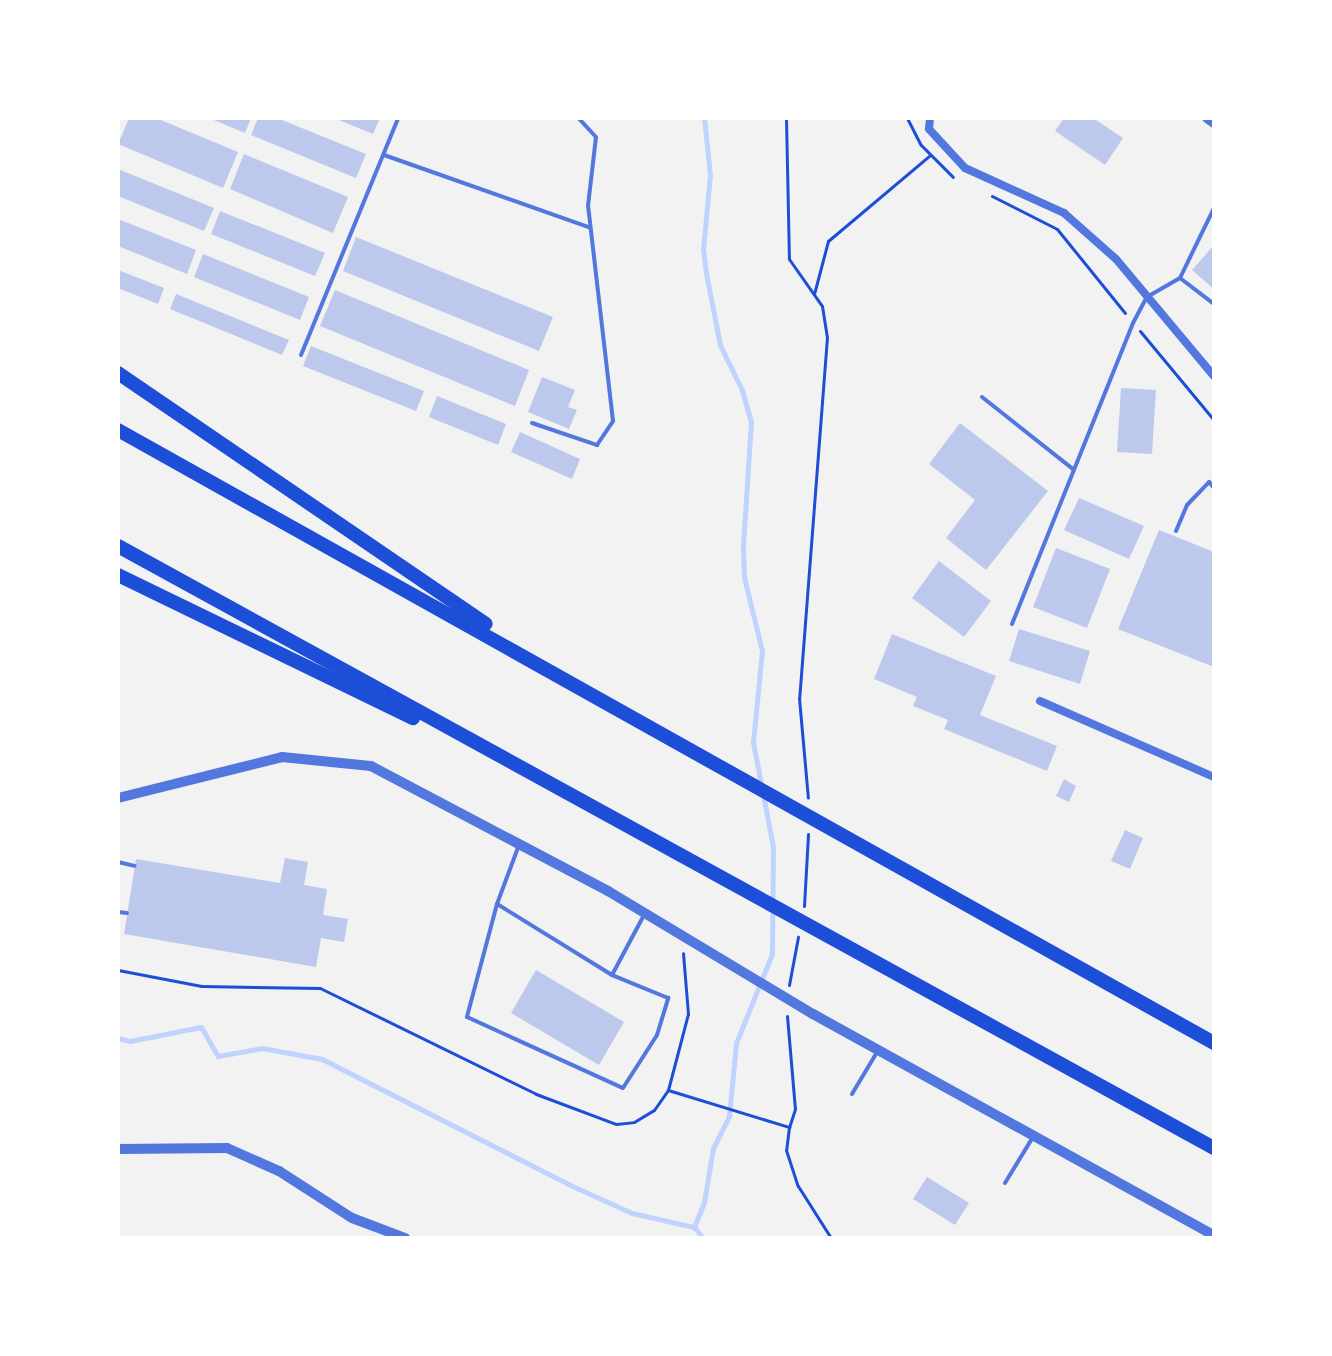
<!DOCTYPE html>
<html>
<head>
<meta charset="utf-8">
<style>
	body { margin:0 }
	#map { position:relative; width:1332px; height:1356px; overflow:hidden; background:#f2f2f2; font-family:Montserrat,sans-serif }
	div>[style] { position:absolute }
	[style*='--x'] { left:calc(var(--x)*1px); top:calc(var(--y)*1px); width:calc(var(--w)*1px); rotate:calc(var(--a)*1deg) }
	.stream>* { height:5px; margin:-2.5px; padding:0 2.5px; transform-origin:2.5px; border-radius:2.5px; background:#bfd3fe }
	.building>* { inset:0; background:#bdc9ec }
	.path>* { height:3px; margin:-1.5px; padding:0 1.5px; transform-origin:1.5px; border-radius:1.5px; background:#1d4ed8 }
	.service>* { height:4px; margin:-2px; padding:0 2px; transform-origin:2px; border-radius:2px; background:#5277de }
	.minor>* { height:8px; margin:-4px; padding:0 4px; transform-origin:4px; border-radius:4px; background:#5277de }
	.tertiary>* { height:10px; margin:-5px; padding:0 5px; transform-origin:5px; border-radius:5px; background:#5277de }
	.motorway>* { height:14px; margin:-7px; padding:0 7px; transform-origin:7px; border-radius:7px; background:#1d4ed8 }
	span { translate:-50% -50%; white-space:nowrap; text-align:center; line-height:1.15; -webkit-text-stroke:6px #fff; paint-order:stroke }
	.frame { position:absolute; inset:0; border:120px solid #fff; pointer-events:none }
</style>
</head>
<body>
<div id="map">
	<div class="stream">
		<div style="--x:118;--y:1038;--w:12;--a:14"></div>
		<div style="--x:130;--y:1041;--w:72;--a:-11.2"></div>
		<div style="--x:201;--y:1027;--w:34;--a:60"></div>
		<div style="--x:218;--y:1056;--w:45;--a:-10.3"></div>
		<div style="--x:262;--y:1048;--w:61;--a:10.4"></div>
		<div style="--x:322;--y:1059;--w:276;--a:26.9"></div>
		<div style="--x:568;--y:1184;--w:70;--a:24.4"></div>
		<div style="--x:632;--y:1213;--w:64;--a:12.7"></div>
		<div style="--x:694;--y:1227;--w:14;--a:51"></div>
		<div style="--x:694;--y:1227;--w:27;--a:-68"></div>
		<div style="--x:704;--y:1202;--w:55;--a:-80.5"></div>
		<div style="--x:713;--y:1148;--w:36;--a:-63"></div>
		<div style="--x:729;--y:1116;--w:73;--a:-84.5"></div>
		<div style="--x:736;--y:1043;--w:96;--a:-68"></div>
		<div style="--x:772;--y:954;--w:107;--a:-89.5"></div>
		<div style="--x:773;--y:847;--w:107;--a:-100.8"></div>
		<div style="--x:753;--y:742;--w:91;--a:-84.4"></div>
		<div style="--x:762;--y:651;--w:76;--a:-103.7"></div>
		<div style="--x:744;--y:577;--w:32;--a:-92"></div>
		<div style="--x:743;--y:545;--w:123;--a:-86.3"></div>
		<div style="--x:751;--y:422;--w:33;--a:-106"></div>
		<div style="--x:742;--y:390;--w:50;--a:-116.1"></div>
		<div style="--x:720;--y:345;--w:73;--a:-101"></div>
		<div style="--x:706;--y:273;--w:23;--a:-97"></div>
		<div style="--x:703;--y:250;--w:75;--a:-84.7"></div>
		<div style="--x:710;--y:175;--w:57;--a:-96"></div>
	</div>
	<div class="building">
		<div style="clip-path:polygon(129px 118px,156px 118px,238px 152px,223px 188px,118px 144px)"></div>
		<div style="clip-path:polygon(209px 118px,251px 118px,245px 133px)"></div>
		<div style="clip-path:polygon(258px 118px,277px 118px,366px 154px,356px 178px,251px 135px)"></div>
		<div style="clip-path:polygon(334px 118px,380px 118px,373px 134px)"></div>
		<div style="clip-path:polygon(1064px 118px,1093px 118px,1123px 138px,1105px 165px,1055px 131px)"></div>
		<div style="clip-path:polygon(244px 154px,348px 197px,333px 233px,230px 189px)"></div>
		<div style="clip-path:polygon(118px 169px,214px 208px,204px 231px,118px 196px)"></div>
		<div style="clip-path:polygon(220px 211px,325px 253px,315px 276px,211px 234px)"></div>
		<div style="clip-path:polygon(118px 219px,196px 250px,187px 274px,118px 246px)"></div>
		<div style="clip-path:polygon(356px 237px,553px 317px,539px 351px,343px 271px)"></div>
		<div style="clip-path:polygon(1214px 245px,1214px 289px,1192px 270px)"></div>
		<div style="clip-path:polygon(203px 254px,309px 297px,300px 320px,194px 277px)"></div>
		<div style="clip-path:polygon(118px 270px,164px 288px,158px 304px,118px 288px)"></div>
		<div style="clip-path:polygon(335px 290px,529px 370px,515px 406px,320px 326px)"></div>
		<div style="clip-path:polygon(176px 294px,289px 340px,282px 355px,170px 309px)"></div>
		<div style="clip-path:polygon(311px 346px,424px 391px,416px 411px,303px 366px)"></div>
		<div style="clip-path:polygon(542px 377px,575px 390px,568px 407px,577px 410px,569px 429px,528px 412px)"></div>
		<div style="clip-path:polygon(1121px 388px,1156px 390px,1152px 454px,1117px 452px)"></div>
		<div style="clip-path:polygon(437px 396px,506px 424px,498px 445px,429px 417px)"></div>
		<div style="clip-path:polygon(960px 423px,1048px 491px,986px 570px,946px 538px,975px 500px,929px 464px)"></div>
		<div style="clip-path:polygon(520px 432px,580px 459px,572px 479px,511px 452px)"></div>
		<div style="clip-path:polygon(1079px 498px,1144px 526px,1129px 559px,1064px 530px)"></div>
		<div style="clip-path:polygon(1159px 530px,1214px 552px,1214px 667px,1118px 629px)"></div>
		<div style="clip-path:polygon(1056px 548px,1110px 569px,1087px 628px,1033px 607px)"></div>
		<div style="clip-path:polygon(939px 561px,991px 601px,964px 637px,912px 598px)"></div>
		<div style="clip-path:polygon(1019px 629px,1090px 651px,1080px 684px,1009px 661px)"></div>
		<div style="clip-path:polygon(892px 634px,996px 676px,980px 715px,1057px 746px,1047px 771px,944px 729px,948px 720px,913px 706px,917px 697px,874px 679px)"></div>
		<div style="clip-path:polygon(1064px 779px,1076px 786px,1069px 802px,1056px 796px)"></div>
		<div style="clip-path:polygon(1125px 830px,1143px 838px,1130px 869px,1111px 861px)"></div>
		<div style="clip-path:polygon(285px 858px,308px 862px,304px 885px,327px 889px,323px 915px,348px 919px,344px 942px,321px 938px,316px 967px,124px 934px,136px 859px,280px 883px)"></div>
		<div style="clip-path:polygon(536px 970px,624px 1022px,599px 1065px,511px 1013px)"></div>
		<div style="clip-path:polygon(927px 1177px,969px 1203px,955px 1225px,913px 1199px)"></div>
	</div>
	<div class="path">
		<div style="--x:786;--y:118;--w:141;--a:88.8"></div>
		<div style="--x:789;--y:259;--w:57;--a:54.9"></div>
		<div style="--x:822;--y:306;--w:31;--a:81"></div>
		<div style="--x:827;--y:337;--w:362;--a:94.4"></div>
		<div style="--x:799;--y:698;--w:100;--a:84.9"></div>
		<div style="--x:907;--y:118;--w:30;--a:63"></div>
		<div style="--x:921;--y:145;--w:45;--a:45"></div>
		<div style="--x:992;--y:196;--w:73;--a:26.9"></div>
		<div style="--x:1057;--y:229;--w:108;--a:51"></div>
		<div style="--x:814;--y:294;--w:55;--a:-75.2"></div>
		<div style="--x:828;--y:241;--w:133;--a:-40.1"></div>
		<div style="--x:1140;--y:331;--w:116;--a:50.3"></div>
		<div style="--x:804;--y:906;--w:72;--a:-86.8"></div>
		<div style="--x:118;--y:970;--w:85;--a:10.9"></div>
		<div style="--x:201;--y:986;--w:119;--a:1"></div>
		<div style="--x:320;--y:988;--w:241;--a:26.1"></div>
		<div style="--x:536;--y:1094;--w:85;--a:20.6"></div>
		<div style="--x:616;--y:1124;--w:18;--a:-6"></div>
		<div style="--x:634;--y:1122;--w:23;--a:-31"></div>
		<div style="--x:654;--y:1110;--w:24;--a:-55"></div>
		<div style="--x:668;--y:1090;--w:127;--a:17"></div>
		<div style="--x:789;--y:1127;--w:23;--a:97"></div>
		<div style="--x:786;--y:1150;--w:38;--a:72"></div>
		<div style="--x:798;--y:1186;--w:62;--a:57.6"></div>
		<div style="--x:789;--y:985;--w:49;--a:-79.4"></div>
		<div style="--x:787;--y:1016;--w:93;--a:85.1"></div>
		<div style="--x:795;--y:1109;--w:19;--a:108"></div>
		<div style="--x:668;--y:1090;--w:79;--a:-75.3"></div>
		<div style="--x:688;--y:1014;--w:61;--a:-94.7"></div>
	</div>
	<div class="service">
		<div style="--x:384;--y:155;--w:217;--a:19.4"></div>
		<div style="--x:1180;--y:278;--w:43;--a:37.4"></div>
		<div style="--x:301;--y:355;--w:256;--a:-67.7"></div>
		<div style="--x:982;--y:397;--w:117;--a:38.4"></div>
		<div style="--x:532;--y:423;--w:69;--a:18.7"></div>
		<div style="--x:597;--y:445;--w:29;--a:-56"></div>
		<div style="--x:613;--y:421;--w:216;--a:-96.6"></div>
		<div style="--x:588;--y:206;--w:69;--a:-83.4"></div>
		<div style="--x:596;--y:137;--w:26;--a:-133"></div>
		<div style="--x:1176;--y:531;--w:28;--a:-67"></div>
		<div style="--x:1187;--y:505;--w:32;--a:-46"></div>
		<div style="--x:1209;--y:482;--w:8;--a:50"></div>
		<div style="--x:1012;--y:624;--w:324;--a:-68.1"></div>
		<div style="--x:1133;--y:323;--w:30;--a:-62"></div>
		<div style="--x:1147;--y:297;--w:38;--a:-30"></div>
		<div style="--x:1180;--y:278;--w:78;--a:-64.1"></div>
		<div style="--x:118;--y:862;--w:17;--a:13"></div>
		<div style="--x:497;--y:904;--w:63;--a:-69.6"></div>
		<div style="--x:118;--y:912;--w:9;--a:6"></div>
		<div style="--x:612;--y:975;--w:135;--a:-148.3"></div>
		<div style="--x:497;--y:904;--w:117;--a:104.9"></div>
		<div style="--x:467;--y:1017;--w:171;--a:24.5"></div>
		<div style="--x:623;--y:1088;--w:63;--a:-57.3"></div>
		<div style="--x:657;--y:1035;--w:39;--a:-73"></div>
		<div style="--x:668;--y:998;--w:61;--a:-157.7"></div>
		<div style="--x:612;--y:975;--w:68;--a:-61.9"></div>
		<div style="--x:852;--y:1094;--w:49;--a:-59.2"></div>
		<div style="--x:1005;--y:1183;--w:54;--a:-58.7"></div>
	</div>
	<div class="minor">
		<div style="--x:930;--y:118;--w:11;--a:95"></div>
		<div style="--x:929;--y:129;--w:53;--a:47.3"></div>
		<div style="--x:965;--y:168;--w:109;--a:24.4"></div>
		<div style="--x:1064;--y:213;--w:69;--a:41.5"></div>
		<div style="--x:1116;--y:259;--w:153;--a:50.1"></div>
		<div style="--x:1040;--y:701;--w:190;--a:23.6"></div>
	</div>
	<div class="tertiary">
		<div style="--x:1207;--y:118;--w:9;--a:36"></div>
		<div style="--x:118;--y:798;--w:169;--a:-14"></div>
		<div style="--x:282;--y:757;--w:89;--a:5.8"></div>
		<div style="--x:371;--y:766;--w:268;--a:27.8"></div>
		<div style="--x:608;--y:891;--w:239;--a:31"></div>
		<div style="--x:813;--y:1014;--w:458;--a:28.9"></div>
		<div style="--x:118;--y:1149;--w:109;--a:-0.5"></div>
		<div style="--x:227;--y:1148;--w:57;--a:23.9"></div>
		<div style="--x:279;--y:1171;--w:87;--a:32.8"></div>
		<div style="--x:352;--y:1218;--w:57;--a:20.7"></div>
	</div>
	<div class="motorway">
		<div style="--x:118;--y:373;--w:445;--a:34.3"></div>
		<div style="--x:118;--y:430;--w:1256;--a:29.22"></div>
		<div style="--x:118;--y:546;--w:1250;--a:28.78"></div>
		<div style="--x:118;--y:575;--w:328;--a:25.9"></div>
	</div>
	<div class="frame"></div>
</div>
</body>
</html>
